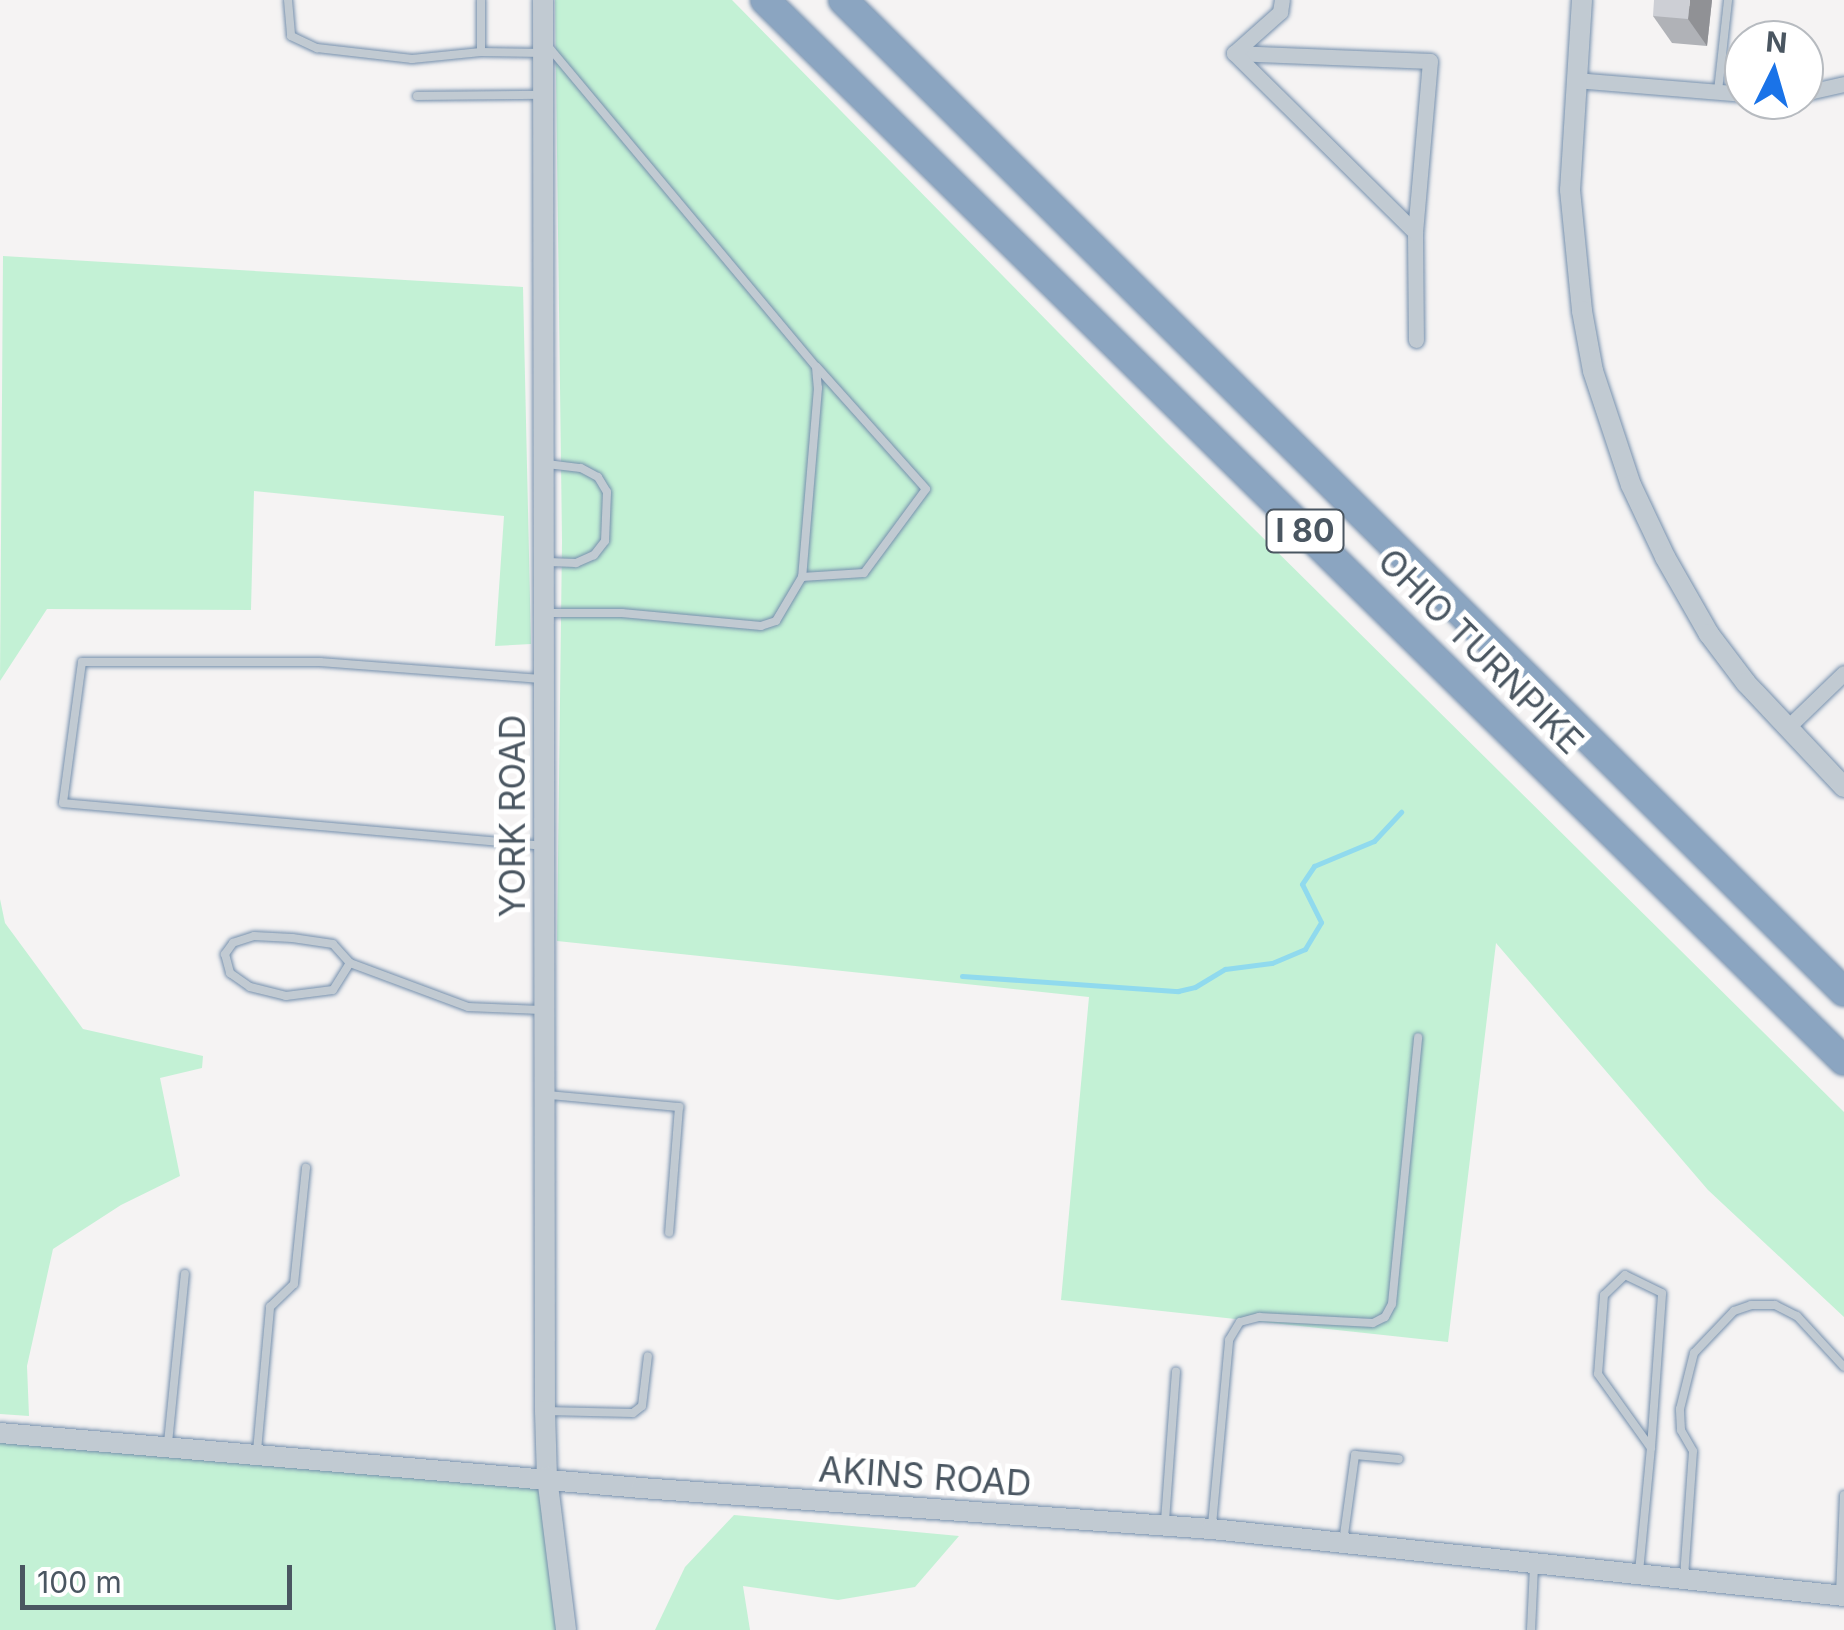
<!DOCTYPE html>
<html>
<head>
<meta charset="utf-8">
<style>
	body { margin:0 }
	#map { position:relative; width:1844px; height:1630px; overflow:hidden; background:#f5f3f3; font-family:Inter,sans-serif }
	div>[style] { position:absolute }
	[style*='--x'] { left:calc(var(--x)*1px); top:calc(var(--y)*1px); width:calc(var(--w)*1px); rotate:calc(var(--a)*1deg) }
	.green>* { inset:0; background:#c3f1d5 }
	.stream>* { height:5px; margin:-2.5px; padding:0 2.5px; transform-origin:2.5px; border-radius:2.5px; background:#90daee }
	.roads { filter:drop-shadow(0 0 2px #7690ad) drop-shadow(0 0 2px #7690ad) }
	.service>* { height:8px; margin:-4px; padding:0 4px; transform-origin:4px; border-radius:4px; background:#c1cad2 }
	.minor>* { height:15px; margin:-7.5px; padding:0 7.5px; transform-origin:7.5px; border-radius:7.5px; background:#c1cad2 }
	.tertiary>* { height:20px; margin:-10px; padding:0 10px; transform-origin:10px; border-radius:10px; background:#c1cad2 }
	.motorway>* { height:28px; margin:-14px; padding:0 14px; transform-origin:14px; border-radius:14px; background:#8ba5c1 }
	.wall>* { inset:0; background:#b0b2b7 }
	.shaded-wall>* { inset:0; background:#909195 }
	.building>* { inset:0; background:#cdcfd5 }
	span { translate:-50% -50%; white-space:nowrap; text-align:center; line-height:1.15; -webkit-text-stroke:10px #fff; paint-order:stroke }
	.shield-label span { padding:2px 8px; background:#fff; border:2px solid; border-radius:8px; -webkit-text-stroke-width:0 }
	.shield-label { font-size:32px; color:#4a5661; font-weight:700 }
	.street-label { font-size:35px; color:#4a5661 }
	.north { position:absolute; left:1724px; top:20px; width:100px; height:100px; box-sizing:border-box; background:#fff; border:2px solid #b7bbc0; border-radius:50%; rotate:5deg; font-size:28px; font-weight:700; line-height:40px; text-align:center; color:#4a5661 }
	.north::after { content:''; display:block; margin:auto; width:35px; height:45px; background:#1a73e8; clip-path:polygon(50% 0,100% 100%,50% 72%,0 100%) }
	.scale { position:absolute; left:20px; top:1565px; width:272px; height:45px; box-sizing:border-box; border:5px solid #4a5661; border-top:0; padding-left:12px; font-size:30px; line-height:35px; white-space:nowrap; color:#4a5661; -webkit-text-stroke:8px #fff; paint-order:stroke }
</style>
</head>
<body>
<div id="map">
	<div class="green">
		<div style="clip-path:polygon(555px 0,732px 0,1166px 442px,1844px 1112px,1844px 1317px,1708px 1190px,1496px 943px,1448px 1342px,1061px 1300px,1089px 997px,557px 941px,562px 541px)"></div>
		<div style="clip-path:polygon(3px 256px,523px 287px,531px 644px,495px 646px,504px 516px,254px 491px,251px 610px,47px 609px,0 681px)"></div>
		<div style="clip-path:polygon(0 899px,5px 923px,83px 1029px,203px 1056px,202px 1068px,160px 1078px,180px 1176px,121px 1205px,53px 1249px,27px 1366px,29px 1416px,0 1414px)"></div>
		<div style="clip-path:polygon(0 1429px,546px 1475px,567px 1630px,0 1630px)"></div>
		<div style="clip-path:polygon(734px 1515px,959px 1536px,915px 1587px,838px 1600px,743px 1586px,750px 1630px,655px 1630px,685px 1567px)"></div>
	</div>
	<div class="stream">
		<div style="--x:962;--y:976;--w:217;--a:4"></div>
		<div style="--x:1178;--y:991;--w:17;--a:-13"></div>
		<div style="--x:1195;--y:987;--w:35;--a:-31"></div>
		<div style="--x:1225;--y:969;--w:47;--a:-7.3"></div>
		<div style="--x:1272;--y:963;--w:36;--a:-23"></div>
		<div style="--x:1305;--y:949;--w:31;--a:-59"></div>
		<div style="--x:1321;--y:922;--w:42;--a:-116.6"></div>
		<div style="--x:1302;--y:884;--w:22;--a:-56"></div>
		<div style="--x:1314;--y:866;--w:65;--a:-22.6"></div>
		<div style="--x:1374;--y:841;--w:40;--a:-47"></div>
	</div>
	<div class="roads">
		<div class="service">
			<div style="--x:288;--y:0;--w:36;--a:85"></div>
			<div style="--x:291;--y:36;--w:29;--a:25"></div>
			<div style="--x:317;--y:48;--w:96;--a:6.6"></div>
			<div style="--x:412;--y:59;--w:69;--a:-5.8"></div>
			<div style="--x:481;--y:0;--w:52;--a:90"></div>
			<div style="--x:481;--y:52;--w:62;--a:0.9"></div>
			<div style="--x:547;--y:45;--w:420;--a:50.1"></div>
			<div style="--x:816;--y:367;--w:21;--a:85"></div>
			<div style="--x:818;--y:388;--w:190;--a:94.8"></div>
			<div style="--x:802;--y:577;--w:51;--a:120.6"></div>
			<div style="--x:776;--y:621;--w:16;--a:162"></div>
			<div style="--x:761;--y:626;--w:140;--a:-174.7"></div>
			<div style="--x:622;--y:613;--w:74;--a:180"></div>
			<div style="--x:1718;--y:91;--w:92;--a:-83.7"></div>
			<div style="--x:417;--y:96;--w:125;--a:-0.5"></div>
			<div style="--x:547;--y:464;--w:34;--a:7"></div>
			<div style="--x:581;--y:468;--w:19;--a:28"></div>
			<div style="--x:598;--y:477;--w:17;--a:59"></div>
			<div style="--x:607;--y:492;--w:49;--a:92.3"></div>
			<div style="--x:605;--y:541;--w:18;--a:128"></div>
			<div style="--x:594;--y:555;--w:20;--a:156"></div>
			<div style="--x:576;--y:563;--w:28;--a:-178"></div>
			<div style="--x:802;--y:577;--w:62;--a:-3.7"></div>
			<div style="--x:864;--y:573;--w:104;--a:-53.6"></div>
			<div style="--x:926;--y:489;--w:164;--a:-131.8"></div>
			<div style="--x:541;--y:679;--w:222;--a:-175.6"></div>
			<div style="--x:320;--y:662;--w:238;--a:180"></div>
			<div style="--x:82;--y:662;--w:142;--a:97.7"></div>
			<div style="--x:63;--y:803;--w:483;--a:5.1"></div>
			<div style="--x:350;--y:963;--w:25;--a:-132"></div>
			<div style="--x:333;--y:944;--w:41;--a:-171.7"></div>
			<div style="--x:292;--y:938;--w:38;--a:-177"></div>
			<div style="--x:254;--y:936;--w:22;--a:162"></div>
			<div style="--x:233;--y:943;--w:14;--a:126"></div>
			<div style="--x:225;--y:954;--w:20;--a:75"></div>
			<div style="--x:230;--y:973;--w:24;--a:35"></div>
			<div style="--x:250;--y:987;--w:37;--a:14"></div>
			<div style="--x:286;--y:996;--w:47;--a:-7.3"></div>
			<div style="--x:333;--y:990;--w:32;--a:-58"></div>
			<div style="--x:350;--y:963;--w:126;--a:20.4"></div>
			<div style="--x:468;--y:1007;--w:73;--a:2.4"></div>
			<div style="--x:549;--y:1095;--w:131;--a:5.3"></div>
			<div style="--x:679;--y:1107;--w:126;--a:94.5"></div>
			<div style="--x:545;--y:1411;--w:88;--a:1.3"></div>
			<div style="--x:633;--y:1413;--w:11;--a:-38"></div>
			<div style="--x:642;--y:1406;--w:50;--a:-83.2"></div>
			<div style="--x:168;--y:1443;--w:170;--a:-84.3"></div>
			<div style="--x:257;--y:1451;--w:145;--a:-84.8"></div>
			<div style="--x:270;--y:1307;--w:33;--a:-44"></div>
			<div style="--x:294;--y:1284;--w:117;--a:-84.1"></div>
			<div style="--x:1165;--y:1521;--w:150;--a:-85.8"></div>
			<div style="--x:1212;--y:1525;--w:186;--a:-84.7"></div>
			<div style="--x:1229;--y:1340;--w:21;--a:-59"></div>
			<div style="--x:1240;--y:1322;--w:20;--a:-15"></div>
			<div style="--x:1259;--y:1317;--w:114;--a:3"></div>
			<div style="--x:1373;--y:1323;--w:13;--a:-27"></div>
			<div style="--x:1385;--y:1317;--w:15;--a:-62"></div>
			<div style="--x:1392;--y:1304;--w:268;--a:-84.4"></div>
			<div style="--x:1343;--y:1542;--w:88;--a:-82.1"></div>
			<div style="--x:1355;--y:1455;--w:44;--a:5.2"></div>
			<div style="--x:1639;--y:1572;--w:125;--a:-84.5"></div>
			<div style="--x:1651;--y:1448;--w:155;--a:-85.9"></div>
			<div style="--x:1662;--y:1293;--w:41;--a:-154.1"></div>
			<div style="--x:1625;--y:1275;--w:29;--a:136"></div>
			<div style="--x:1604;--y:1295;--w:79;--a:94.3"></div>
			<div style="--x:1598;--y:1374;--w:91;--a:54.4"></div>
			<div style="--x:1684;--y:1577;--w:126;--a:-85.9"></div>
			<div style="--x:1693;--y:1451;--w:24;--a:-120"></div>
			<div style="--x:1681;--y:1430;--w:21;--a:-93"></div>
			<div style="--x:1680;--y:1409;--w:58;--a:-76"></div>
			<div style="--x:1694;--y:1353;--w:58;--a:-46.4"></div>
			<div style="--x:1734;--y:1311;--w:18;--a:-19"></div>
			<div style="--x:1751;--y:1305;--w:24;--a:0"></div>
			<div style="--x:1775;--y:1305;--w:25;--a:27"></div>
			<div style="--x:1797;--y:1316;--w:69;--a:47.3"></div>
			<div style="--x:1840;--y:1595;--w:100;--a:-87.7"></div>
			<div style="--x:1531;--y:1630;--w:64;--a:-87.3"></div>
		</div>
		<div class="minor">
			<div style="--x:1234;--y:53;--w:196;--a:2.3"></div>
			<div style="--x:1430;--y:61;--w:172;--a:95"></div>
			<div style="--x:1415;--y:232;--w:108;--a:89.5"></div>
			<div style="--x:1234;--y:53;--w:255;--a:44.7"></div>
			<div style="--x:1234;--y:53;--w:62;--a:-41.7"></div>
			<div style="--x:1280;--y:12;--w:12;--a:-81"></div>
			<div style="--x:1575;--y:80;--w:170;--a:4.7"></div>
			<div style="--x:1804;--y:93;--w:41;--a:-12.7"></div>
			<div style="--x:1787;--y:728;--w:79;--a:-44"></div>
		</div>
		<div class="tertiary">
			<div style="--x:543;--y:0;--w:1411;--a:89.92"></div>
			<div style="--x:545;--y:1411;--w:66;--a:88.3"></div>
			<div style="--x:547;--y:1477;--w:154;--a:82.9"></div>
			<div style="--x:1582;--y:0;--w:190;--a:93.6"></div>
			<div style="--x:1570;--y:190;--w:122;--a:84.3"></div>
			<div style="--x:1582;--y:311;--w:61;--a:79.6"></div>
			<div style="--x:1593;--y:371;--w:120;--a:71.6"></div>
			<div style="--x:1631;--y:485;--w:80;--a:64.7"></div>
			<div style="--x:1665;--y:557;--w:89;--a:60.3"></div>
			<div style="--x:1709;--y:634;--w:61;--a:52.9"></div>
			<div style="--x:1746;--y:683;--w:143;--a:46.7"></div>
			<div style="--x:0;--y:1433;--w:643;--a:4.9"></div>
			<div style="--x:641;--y:1488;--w:572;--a:4.11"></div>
			<div style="--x:1212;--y:1529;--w:636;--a:6.05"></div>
		</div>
		<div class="motorway">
			<div style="--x:765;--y:0;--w:1513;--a:44.52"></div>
			<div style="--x:843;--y:0;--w:1409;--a:44.74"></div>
		</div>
	</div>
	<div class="wall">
		<div style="clip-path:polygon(1712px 0,1707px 46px,1672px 43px,1653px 16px)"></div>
	</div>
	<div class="shaded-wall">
		<div style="clip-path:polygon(1690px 0,1712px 0,1707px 46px,1688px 19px)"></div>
	</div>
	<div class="building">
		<div style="clip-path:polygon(1654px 0,1690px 0,1688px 19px,1653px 16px)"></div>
	</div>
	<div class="shield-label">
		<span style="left:1305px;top:531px">I 80</span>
	</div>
	<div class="street-label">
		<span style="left:1481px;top:651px;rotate:45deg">OHIO TURNPIKE</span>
		<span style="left:512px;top:816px;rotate:-90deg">YORK ROAD</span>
		<span style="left:925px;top:1476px;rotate:4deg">AKINS ROAD</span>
	</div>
	<div class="north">N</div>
	<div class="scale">100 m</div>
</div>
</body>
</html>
